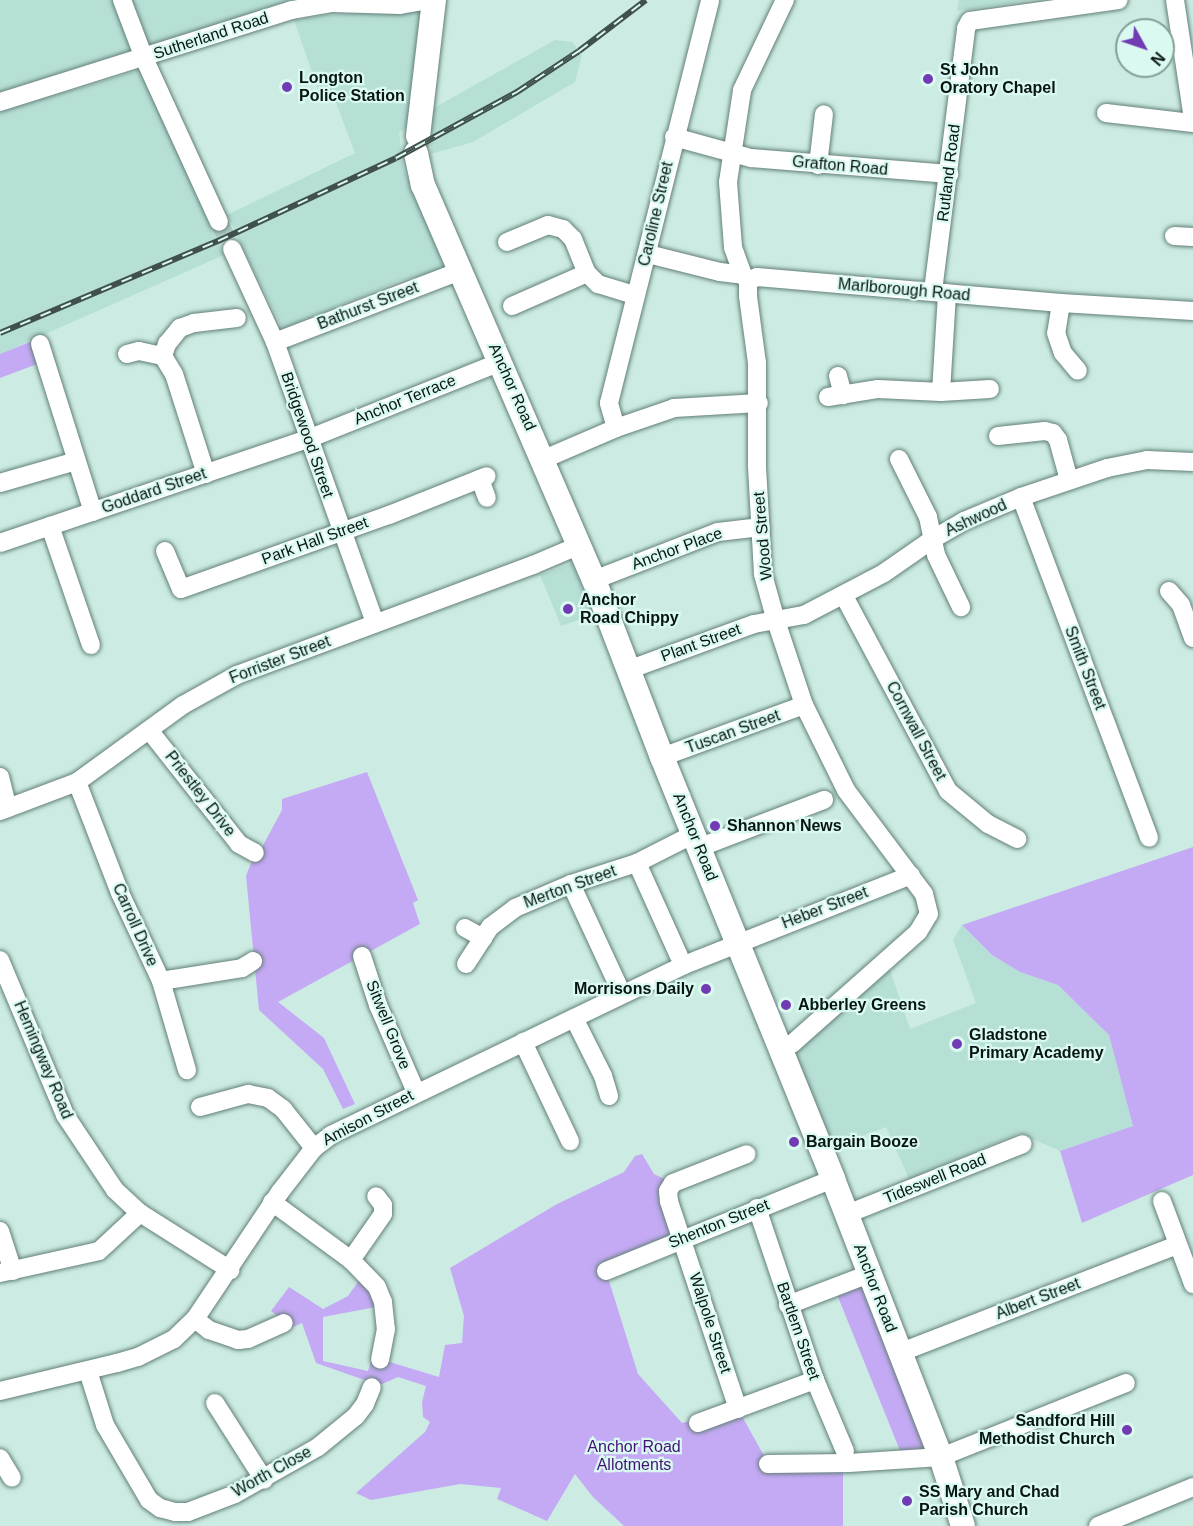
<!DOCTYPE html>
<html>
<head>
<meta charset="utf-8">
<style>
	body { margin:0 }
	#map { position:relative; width:1193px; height:1526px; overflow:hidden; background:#ccece3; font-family:Helvetica,sans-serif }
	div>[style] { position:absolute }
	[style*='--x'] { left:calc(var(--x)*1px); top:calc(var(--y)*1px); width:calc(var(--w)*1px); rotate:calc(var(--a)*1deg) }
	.built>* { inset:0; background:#b6dfd5 }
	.green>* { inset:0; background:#c4aaf4 }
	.minor-tunnel>* { height:18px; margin-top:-9px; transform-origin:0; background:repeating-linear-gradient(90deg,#afccc4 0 18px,transparent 0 27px) }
	.roads { filter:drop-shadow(0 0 2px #627f78) drop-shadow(0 0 2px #627f78) }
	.minor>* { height:18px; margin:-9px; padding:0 9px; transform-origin:9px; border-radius:9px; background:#fff }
	.major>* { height:24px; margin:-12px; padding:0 12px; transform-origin:12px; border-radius:12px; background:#fff }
	.rail>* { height:6px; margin-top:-3px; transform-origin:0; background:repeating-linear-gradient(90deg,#d9f9f1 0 11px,#40514d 0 22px); box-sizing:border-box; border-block:2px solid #40514d }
	.dots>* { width:16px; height:16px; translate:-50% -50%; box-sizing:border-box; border:3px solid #d9f9f1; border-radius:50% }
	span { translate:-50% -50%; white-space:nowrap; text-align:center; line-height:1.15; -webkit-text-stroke:4.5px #d9f9f1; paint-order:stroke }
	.street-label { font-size:16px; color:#091512 }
	.poi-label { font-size:16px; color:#091512; font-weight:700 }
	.left { translate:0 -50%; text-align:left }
	.right { translate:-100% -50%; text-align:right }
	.park-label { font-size:16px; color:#441275 }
	.north { position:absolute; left:1115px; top:18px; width:60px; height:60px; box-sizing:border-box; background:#d9f9f1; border:2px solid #869e98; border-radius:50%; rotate:130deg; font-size:16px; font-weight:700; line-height:24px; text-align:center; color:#091512 }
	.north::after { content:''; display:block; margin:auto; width:21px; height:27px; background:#713cb3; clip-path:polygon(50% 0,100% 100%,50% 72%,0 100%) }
</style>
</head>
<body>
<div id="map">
	<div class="built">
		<div style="clip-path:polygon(0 0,116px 0,133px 53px,0 92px)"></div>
		<div style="clip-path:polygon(130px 0,290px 0,148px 47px)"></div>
		<div style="clip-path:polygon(959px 0,1032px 0,957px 11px)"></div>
		<div style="clip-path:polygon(424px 10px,408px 127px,399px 132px,403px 167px,446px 269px,399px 281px,283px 329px,227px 215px,355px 153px,335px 100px,323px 104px,294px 20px,326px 15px)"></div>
		<div style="clip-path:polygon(555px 40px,572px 42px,582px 55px,575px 82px,473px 142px,431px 154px,432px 109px)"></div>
		<div style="clip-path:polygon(140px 70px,224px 255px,0 354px,0 112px)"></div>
		<div style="clip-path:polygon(573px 563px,592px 615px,561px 626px,540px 575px)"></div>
		<div style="clip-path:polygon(962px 925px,992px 955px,1020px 972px,1058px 985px,1109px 1035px,1133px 1126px,1060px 1151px,1019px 1133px,909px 1179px,886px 1127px,828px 1149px,792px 1053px,890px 970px,910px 1029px,976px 1003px,953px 940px)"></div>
	</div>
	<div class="green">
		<div style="clip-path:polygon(32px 341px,40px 363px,0 378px,0 354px)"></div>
		<div style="clip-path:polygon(367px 772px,418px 900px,413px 903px,420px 924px,278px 1002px,324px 1038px,355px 1104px,343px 1109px,323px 1069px,259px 1010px,246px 876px,255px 853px,260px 851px,282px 810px,282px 799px)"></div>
		<div style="clip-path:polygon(1193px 847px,1193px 1175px,1082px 1223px,1060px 1151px,1133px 1126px,1109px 1035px,1058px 985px,1020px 972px,992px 955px,962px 925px)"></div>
		<div style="clip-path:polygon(642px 1154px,654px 1174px,673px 1183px,682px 1238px,606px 1271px,638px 1374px,682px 1423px,738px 1409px,768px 1463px,843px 1463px,843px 1526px,624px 1526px,593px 1497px,575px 1474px,547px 1521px,497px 1499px,501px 1488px,460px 1484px,371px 1500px,356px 1493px,425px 1432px,430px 1422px,423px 1417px,422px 1402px,426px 1386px,398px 1377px,382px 1384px,373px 1383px,316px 1363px,302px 1323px,286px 1330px,283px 1320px,271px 1311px,289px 1287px,323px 1309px,348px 1296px,360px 1279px,371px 1294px,376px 1307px,323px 1317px,323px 1361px,368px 1371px,372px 1358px,380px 1359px,439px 1377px,445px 1345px,462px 1343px,464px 1316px,450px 1268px,557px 1204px,624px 1172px,635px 1156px)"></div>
		<div style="clip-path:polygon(869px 1274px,941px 1457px,905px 1463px,834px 1287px)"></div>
	</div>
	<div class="minor-tunnel">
		<div style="--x:219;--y:222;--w:30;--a:64"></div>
	</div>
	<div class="roads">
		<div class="minor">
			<div style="--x:122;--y:0;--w:62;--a:69.2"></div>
			<div style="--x:144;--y:58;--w:180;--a:65.4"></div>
			<div style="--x:1175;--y:0;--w:120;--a:81.4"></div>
			<div style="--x:0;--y:102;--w:306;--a:-17.5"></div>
			<div style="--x:292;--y:10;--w:41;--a:-9.9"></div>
			<div style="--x:332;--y:3;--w:68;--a:1.7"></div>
			<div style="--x:400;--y:5;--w:28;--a:-10"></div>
			<div style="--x:1106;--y:113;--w:88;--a:6.6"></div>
			<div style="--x:674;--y:137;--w:80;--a:15.3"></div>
			<div style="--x:751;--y:158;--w:199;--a:4.6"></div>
			<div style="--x:818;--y:165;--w:51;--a:-83.3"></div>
			<div style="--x:1174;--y:236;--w:19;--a:3"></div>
			<div style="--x:507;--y:242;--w:44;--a:-22.5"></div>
			<div style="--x:548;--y:225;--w:16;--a:15"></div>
			<div style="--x:563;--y:229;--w:14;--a:45"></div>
			<div style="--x:573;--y:239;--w:37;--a:68"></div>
			<div style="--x:587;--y:273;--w:16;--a:45"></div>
			<div style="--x:598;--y:284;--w:39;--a:17"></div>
			<div style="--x:232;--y:249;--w:102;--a:65.2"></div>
			<div style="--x:275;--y:342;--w:298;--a:70.4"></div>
			<div style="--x:648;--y:254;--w:74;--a:14"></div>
			<div style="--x:720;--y:272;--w:23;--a:7"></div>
			<div style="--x:748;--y:281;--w:10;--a:-24"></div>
			<div style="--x:757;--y:277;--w:305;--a:4.9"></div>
			<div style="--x:1061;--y:303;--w:132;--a:3.5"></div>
			<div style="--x:933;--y:291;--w:265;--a:-82.8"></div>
			<div style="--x:966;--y:28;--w:8;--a:-60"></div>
			<div style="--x:970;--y:21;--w:150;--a:-8"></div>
			<div style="--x:1061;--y:303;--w:30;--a:99"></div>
			<div style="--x:1056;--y:333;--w:21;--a:71"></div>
			<div style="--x:1063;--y:353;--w:23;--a:50"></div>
			<div style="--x:512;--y:306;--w:82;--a:-23.7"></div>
			<div style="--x:275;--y:342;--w:198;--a:-21"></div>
			<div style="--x:40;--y:344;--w:176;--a:72.5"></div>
			<div style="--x:127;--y:354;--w:12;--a:-14"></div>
			<div style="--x:139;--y:351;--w:25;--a:12"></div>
			<div style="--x:163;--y:356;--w:21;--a:59"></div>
			<div style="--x:174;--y:374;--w:105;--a:72.3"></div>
			<div style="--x:163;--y:356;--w:13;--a:-72"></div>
			<div style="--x:167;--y:344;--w:21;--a:-51"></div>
			<div style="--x:180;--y:328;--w:15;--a:-20"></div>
			<div style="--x:194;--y:323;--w:43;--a:-6.6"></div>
			<div style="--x:838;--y:376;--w:20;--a:75"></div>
			<div style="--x:941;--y:392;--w:99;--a:-86.5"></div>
			<div style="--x:828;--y:397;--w:51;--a:-9.1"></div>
			<div style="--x:878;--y:389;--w:63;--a:2.7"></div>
			<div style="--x:941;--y:392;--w:49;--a:-3.5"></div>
			<div style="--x:616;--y:428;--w:26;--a:-106"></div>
			<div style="--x:609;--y:403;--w:415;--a:-75.9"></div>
			<div style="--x:998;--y:436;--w:47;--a:-6.1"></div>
			<div style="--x:1045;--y:431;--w:8;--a:14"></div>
			<div style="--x:1053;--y:433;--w:9;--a:54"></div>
			<div style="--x:1058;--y:440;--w:41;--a:74.6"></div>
			<div style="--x:544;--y:459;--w:78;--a:-23.3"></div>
			<div style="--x:616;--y:428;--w:61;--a:-19"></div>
			<div style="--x:674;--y:408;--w:85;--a:-3.4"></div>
			<div style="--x:899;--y:459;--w:65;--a:63.4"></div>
			<div style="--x:928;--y:517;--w:39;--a:78"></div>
			<div style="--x:936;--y:555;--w:58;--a:64.3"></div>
			<div style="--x:480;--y:479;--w:20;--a:70"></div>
			<div style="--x:0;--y:483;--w:79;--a:-16.1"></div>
			<div style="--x:1021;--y:497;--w:364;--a:69.4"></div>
			<div style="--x:50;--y:526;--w:126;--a:71"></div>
			<div style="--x:0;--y:543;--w:325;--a:-18.7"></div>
			<div style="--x:308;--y:439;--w:208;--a:-21.8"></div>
			<div style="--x:165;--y:551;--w:41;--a:67.2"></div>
			<div style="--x:181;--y:589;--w:221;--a:-19.6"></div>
			<div style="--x:389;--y:515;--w:105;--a:-21.7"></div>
			<div style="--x:594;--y:580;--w:133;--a:-21.2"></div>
			<div style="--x:718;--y:532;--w:43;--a:-6.6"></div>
			<div style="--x:1169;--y:591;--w:18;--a:49"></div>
			<div style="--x:1181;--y:605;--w:35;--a:70"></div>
			<div style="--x:844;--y:596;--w:221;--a:61.9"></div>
			<div style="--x:948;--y:791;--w:52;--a:39.5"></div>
			<div style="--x:988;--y:824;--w:33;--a:27"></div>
			<div style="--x:628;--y:670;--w:134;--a:-20.1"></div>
			<div style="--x:754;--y:624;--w:51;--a:-10.2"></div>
			<div style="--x:804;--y:615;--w:90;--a:-27.7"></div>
			<div style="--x:884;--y:573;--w:60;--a:-34.8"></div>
			<div style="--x:933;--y:539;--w:36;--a:-30"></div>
			<div style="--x:964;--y:521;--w:62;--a:-22.8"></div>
			<div style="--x:1021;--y:497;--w:91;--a:-18.6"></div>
			<div style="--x:1107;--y:468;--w:41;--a:-11.3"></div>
			<div style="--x:1147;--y:460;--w:46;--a:2.5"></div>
			<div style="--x:149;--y:730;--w:145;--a:51.7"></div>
			<div style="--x:239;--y:844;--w:18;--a:29"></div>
			<div style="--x:662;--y:757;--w:151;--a:-20.1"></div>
			<div style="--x:0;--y:777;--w:32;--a:76"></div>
			<div style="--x:77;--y:782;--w:119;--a:68.8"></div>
			<div style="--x:120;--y:893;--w:97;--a:65"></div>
			<div style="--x:161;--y:981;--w:93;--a:73.7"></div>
			<div style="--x:0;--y:811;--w:82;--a:-20.6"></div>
			<div style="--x:77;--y:782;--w:131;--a:-36"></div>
			<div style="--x:183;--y:705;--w:62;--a:-29.1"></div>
			<div style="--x:237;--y:675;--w:316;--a:-20.4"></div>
			<div style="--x:533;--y:565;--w:51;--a:-23.1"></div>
			<div style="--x:698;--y:848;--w:135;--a:-20.9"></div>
			<div style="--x:637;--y:863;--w:102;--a:65.7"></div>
			<div style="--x:571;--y:884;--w:121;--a:65.1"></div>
			<div style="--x:465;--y:928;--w:21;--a:29"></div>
			<div style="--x:362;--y:956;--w:52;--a:71.9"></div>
			<div style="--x:378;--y:1005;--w:95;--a:66.4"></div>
			<div style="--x:0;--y:960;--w:168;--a:67.2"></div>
			<div style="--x:65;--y:1115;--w:90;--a:56.3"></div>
			<div style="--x:115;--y:1190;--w:34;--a:43"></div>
			<div style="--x:140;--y:1213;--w:107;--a:32.3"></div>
			<div style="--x:466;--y:964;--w:44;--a:-57"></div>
			<div style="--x:490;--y:927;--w:31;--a:-37"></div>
			<div style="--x:515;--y:908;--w:61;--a:-23.2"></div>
			<div style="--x:571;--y:884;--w:69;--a:-17.7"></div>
			<div style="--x:637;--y:863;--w:64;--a:-27"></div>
			<div style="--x:161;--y:981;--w:82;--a:-9.1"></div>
			<div style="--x:242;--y:968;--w:13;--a:-32"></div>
			<div style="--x:574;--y:1018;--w:65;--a:63.4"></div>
			<div style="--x:603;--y:1076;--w:21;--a:73"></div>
			<div style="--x:523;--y:1042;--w:110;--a:64.6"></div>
			<div style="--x:781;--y:1050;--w:14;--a:-30"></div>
			<div style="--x:793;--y:1043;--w:167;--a:-41.6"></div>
			<div style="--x:918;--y:932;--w:21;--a:-59"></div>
			<div style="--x:929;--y:914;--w:21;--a:-104"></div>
			<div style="--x:924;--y:894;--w:130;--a:-126.9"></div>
			<div style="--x:846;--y:790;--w:95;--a:-116.3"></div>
			<div style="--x:804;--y:705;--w:89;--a:-108.4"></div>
			<div style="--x:776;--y:621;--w:49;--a:-105.5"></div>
			<div style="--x:763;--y:574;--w:109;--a:-93.2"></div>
			<div style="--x:757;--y:465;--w:102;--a:-90"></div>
			<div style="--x:757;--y:363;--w:68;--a:-97.7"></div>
			<div style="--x:748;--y:296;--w:15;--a:-90"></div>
			<div style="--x:748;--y:281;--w:8;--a:-130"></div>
			<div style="--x:743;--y:275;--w:30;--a:-110"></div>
			<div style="--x:733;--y:247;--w:65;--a:-94.4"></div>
			<div style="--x:728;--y:182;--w:93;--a:-81.3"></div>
			<div style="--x:742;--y:90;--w:100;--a:-64.5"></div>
			<div style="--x:200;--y:1107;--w:50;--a:-15.2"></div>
			<div style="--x:248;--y:1094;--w:20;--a:11"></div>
			<div style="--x:268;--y:1098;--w:19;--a:36"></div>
			<div style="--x:283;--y:1109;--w:50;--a:51.5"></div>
			<div style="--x:1162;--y:1201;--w:89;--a:69.5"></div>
			<div style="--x:272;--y:1202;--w:98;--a:36.3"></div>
			<div style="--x:351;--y:1260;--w:37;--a:46"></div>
			<div style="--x:377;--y:1287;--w:16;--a:68"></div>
			<div style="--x:383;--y:1302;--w:27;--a:84"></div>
			<div style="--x:386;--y:1329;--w:31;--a:101"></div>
			<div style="--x:757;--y:1208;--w:182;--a:71.4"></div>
			<div style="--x:815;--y:1380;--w:77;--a:67.1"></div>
			<div style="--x:847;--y:1214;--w:189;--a:-21.7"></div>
			<div style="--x:0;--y:1231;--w:42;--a:72"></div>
			<div style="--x:351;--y:1260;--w:56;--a:-55.2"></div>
			<div style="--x:383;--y:1214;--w:9;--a:-90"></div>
			<div style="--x:383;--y:1205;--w:11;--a:-128"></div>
			<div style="--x:606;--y:1271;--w:245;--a:-22.1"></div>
			<div style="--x:0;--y:1273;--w:101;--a:-12.5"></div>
			<div style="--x:99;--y:1251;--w:56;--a:-42.8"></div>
			<div style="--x:788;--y:1305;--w:87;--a:-20.9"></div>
			<div style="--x:195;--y:1319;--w:18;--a:38"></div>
			<div style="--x:209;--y:1330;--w:31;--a:19"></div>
			<div style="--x:238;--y:1340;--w:10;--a:-6"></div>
			<div style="--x:248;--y:1339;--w:39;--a:-24"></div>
			<div style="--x:899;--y:1353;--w:298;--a:-21.2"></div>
			<div style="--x:88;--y:1371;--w:57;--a:72.5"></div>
			<div style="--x:105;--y:1425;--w:87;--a:59.6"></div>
			<div style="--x:149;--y:1500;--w:14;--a:36"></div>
			<div style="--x:160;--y:1508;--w:16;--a:15"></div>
			<div style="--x:175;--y:1512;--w:13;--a:0"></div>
			<div style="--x:188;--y:1512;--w:50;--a:-21"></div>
			<div style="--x:235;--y:1494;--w:95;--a:-29.5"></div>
			<div style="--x:318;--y:1447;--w:49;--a:-39.2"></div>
			<div style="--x:356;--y:1416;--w:15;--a:-53"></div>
			<div style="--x:365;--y:1404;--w:18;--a:-68"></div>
			<div style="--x:0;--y:1391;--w:120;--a:-13.5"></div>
			<div style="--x:117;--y:1363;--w:22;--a:-16"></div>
			<div style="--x:138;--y:1357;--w:40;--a:-26.6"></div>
			<div style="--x:174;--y:1339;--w:29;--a:-44"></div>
			<div style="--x:195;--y:1319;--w:153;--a:-56.2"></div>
			<div style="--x:280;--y:1192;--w:56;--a:-52.3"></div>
			<div style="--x:314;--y:1148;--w:21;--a:-37"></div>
			<div style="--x:331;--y:1135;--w:392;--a:-25.7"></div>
			<div style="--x:684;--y:965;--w:244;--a:-21.6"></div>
			<div style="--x:215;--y:1403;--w:91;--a:57.5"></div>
			<div style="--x:738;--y:1409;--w:219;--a:-108.4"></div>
			<div style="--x:669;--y:1201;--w:10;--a:-96"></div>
			<div style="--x:668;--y:1191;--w:9;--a:-58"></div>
			<div style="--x:673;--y:1183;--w:79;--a:-21.4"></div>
			<div style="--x:698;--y:1423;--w:125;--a:-20.2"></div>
			<div style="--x:0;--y:1458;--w:23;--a:59"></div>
			<div style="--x:768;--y:1464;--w:81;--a:-0.7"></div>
			<div style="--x:849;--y:1463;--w:92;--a:-3.7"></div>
			<div style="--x:941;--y:1457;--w:199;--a:-21.8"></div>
			<div style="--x:1098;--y:1526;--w:103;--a:-22.3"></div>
		</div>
		<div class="major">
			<div style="--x:418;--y:136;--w:137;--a:-83.3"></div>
			<div style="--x:416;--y:153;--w:33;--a:78"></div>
			<div style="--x:423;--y:185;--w:430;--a:66.6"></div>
			<div style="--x:594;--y:580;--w:190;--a:69"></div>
			<div style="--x:662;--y:757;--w:455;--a:67.9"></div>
			<div style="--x:833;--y:1179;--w:298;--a:68.8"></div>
			<div style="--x:941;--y:1457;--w:72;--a:72.3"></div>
		</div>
	</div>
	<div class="rail">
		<div style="--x:0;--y:333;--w:237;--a:-22.9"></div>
		<div style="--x:218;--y:241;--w:196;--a:-25"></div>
		<div style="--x:396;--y:158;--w:138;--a:-28.6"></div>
		<div style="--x:517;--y:92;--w:74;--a:-33.5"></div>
		<div style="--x:579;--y:51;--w:84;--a:-37.3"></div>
	</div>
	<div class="dots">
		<div style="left:928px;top:79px;background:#713cb3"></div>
		<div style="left:287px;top:87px;background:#713cb3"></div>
		<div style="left:568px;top:609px;background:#713cb3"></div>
		<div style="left:715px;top:826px;background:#713cb3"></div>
		<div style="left:706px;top:989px;background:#713cb3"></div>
		<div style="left:786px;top:1005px;background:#713cb3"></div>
		<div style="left:957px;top:1044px;background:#713cb3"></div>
		<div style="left:794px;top:1142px;background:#713cb3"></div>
		<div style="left:1127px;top:1430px;background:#713cb3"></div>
		<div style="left:907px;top:1501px;background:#713cb3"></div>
	</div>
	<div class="street-label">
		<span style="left:211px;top:36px;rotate:-18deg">Sutherland Road</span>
		<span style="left:840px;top:166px;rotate:5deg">Grafton Road</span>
		<span style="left:949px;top:173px;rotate:-83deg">Rutland Road</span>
		<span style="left:656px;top:214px;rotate:-77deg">Caroline Street</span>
		<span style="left:904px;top:290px;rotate:5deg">Marlborough Road</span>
		<span style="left:368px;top:306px;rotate:-21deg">Bathurst Street</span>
		<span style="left:512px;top:387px;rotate:66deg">Anchor Road</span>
		<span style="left:405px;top:400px;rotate:-22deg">Anchor Terrace</span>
		<span style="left:307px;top:435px;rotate:71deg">Bridgewood Street</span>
		<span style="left:154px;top:491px;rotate:-19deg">Goddard Street</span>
		<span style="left:976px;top:518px;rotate:-25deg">Ashwood</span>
		<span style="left:763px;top:536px;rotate:-95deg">Wood Street</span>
		<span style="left:315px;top:541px;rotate:-20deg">Park Hall Street</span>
		<span style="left:677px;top:549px;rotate:-20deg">Anchor Place</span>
		<span style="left:701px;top:643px;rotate:-20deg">Plant Street</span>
		<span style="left:280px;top:660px;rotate:-21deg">Forrister Street</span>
		<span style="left:1085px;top:668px;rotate:69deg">Smith Street</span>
		<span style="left:916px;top:731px;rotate:62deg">Cornwall Street</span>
		<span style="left:733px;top:732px;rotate:-20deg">Tuscan Street</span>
		<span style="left:200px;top:794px;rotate:52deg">Priestley Drive</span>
		<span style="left:695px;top:837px;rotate:68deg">Anchor Road</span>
		<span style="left:570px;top:887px;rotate:-20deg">Merton Street</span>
		<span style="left:825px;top:908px;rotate:-21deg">Heber Street</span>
		<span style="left:135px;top:925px;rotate:66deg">Carroll Drive</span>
		<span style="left:388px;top:1025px;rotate:68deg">Sitwell Grove</span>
		<span style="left:43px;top:1060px;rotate:67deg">Hemingway Road</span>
		<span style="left:368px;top:1118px;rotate:-28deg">Amison Street</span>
		<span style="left:935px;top:1179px;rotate:-22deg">Tideswell Road</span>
		<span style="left:719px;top:1224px;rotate:-22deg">Shenton Street</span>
		<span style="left:875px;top:1288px;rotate:69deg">Anchor Road</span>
		<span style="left:1038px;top:1299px;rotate:-21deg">Albert Street</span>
		<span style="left:710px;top:1323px;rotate:72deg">Walpole Street</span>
		<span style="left:798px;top:1331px;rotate:71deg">Bartlem Street</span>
		<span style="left:272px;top:1472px;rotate:-29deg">Worth Close</span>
	</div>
	<div class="poi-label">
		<span class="left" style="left:940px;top:79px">St John<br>Oratory Chapel</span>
		<span class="left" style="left:299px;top:87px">Longton<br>Police Station</span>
		<span class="left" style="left:580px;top:609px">Anchor<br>Road Chippy</span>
		<span class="left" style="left:727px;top:826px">Shannon News</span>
		<span class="right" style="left:694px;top:989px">Morrisons Daily</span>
		<span class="left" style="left:798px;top:1005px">Abberley Greens</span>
		<span class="left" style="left:969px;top:1044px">Gladstone<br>Primary Academy</span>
		<span class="left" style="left:806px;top:1142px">Bargain Booze</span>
		<span class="right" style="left:1115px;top:1430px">Sandford Hill<br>Methodist Church</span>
		<span class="left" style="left:919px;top:1501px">SS Mary and Chad<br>Parish Church</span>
	</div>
	<div class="park-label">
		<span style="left:634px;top:1456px">Anchor Road<br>Allotments</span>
	</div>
	<div class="north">N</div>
</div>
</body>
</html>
